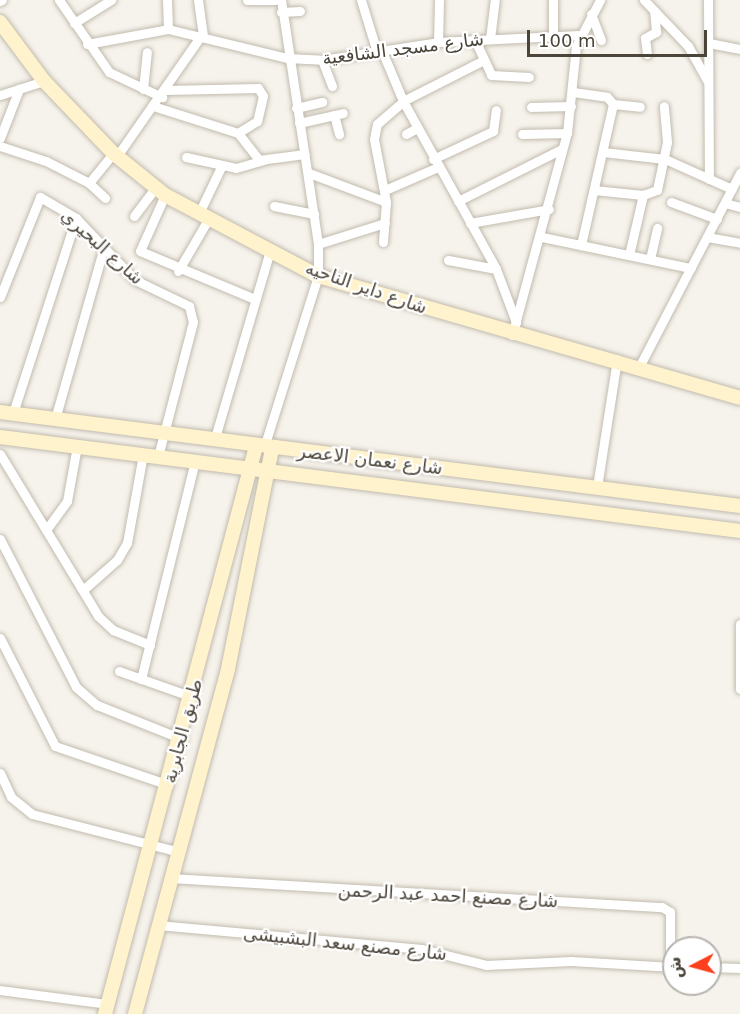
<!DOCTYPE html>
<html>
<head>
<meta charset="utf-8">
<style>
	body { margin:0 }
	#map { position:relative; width:740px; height:1014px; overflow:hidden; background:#f6f3ec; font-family:"DejaVu Sans","Noto Sans Arabic",sans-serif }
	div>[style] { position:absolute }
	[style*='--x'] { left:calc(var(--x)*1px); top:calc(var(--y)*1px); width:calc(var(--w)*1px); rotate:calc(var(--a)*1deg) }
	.roads { filter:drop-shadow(0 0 2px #c2bbae) drop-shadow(0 0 2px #c2bbae) }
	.street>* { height:9px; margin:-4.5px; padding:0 4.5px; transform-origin:4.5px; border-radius:4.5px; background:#fff }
	.secondary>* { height:14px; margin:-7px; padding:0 7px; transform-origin:7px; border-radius:7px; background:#fff3cd }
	span { translate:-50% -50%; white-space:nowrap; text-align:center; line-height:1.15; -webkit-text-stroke:4.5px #fff; paint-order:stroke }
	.street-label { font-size:18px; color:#4b4439 }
	.north { position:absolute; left:662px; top:936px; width:60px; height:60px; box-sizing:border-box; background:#fff; border:2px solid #b7b4b0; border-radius:50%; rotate:264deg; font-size:16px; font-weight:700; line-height:24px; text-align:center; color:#4b4439 }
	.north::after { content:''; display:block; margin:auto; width:21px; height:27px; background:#fc3f1d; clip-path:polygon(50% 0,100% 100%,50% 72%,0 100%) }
	.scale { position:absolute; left:527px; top:30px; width:180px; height:27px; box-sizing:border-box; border:3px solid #4b4439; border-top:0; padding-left:8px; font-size:18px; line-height:21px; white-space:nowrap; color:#4b4439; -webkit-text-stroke:4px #fff; paint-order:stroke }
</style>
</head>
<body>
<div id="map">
	<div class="roads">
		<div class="street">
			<div style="--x:59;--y:0;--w:88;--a:55.2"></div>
			<div style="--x:109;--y:72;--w:59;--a:25.3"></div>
			<div style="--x:167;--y:0;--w:29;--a:88"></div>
			<div style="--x:198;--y:0;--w:37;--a:82"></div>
			<div style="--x:247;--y:0;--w:28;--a:0"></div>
			<div style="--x:361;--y:0;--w:54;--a:72.9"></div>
			<div style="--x:553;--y:0;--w:36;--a:90"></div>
			<div style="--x:644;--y:0;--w:64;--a:46.3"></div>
			<div style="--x:688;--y:46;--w:41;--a:60.9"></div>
			<div style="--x:708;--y:0;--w:179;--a:89.7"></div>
			<div style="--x:0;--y:1;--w:2;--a:-27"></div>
			<div style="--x:281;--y:12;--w:19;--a:-3"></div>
			<div style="--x:591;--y:14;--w:28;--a:69"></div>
			<div style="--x:74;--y:23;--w:44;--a:-31.9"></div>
			<div style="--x:490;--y:39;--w:39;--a:-83"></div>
			<div style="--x:475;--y:40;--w:38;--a:65"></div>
			<div style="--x:491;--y:75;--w:38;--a:3"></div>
			<div style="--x:438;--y:42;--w:42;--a:-88.6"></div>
			<div style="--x:709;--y:43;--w:32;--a:11"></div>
			<div style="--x:87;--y:44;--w:82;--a:-10.5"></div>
			<div style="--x:168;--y:29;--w:122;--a:13.7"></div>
			<div style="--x:287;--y:58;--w:35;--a:3"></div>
			<div style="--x:322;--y:60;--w:117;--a:-8.8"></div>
			<div style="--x:438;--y:42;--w:141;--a:-2.8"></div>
			<div style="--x:382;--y:51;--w:54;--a:67.2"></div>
			<div style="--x:403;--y:101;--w:192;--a:61"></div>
			<div style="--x:496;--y:269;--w:57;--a:69.3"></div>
			<div style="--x:647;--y:54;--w:16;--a:-97"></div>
			<div style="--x:645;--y:38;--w:13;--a:-29"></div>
			<div style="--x:656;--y:32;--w:21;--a:-95"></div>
			<div style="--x:322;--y:60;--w:28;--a:69"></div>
			<div style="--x:143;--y:89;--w:37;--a:-84"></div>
			<div style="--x:166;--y:90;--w:92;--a:-1.2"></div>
			<div style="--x:258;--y:88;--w:9;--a:58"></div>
			<div style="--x:263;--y:96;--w:26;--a:103"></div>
			<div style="--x:257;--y:121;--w:22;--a:148"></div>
			<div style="--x:573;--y:92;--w:34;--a:8"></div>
			<div style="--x:607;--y:97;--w:9;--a:49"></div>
			<div style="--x:613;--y:104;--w:145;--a:102.8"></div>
			<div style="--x:0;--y:95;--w:46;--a:-17.7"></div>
			<div style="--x:613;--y:104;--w:27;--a:6"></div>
			<div style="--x:156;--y:107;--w:86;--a:17.6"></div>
			<div style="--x:238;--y:133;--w:34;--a:52"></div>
			<div style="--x:259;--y:160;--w:46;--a:-7.4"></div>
			<div style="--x:531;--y:107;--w:40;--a:-1.4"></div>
			<div style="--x:296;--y:108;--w:27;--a:-13"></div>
			<div style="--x:334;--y:115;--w:20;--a:75"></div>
			<div style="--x:299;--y:123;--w:45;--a:-12.8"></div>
			<div style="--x:406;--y:134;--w:13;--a:-29"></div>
			<div style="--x:522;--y:134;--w:45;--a:-1.3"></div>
			<div style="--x:0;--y:138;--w:53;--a:-68.8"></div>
			<div style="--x:0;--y:146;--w:48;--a:18.1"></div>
			<div style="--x:46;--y:161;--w:48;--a:27.1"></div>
			<div style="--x:89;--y:183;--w:38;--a:-51"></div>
			<div style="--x:603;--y:152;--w:62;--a:6.4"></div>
			<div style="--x:665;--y:159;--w:73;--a:24.1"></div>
			<div style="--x:117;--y:156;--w:145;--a:-55.1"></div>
			<div style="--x:186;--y:157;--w:51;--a:12.4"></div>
			<div style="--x:236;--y:168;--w:29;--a:-16"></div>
			<div style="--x:433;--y:159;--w:66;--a:-25"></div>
			<div style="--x:493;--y:131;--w:21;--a:-82"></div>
			<div style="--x:309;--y:173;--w:82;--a:20.6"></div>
			<div style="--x:89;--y:183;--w:22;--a:43"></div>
			<div style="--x:385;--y:190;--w:58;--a:-23.5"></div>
			<div style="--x:594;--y:190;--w:49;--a:5.8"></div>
			<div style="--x:643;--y:195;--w:15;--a:-20"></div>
			<div style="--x:657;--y:190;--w:49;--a:-78.2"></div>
			<div style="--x:667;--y:142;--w:36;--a:-95"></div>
			<div style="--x:165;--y:195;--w:61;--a:114.1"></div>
			<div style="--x:140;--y:251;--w:125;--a:22.7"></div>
			<div style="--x:458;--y:201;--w:116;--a:-26.6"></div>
			<div style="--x:671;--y:202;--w:49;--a:20.3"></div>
			<div style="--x:725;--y:203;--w:16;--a:15"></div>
			<div style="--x:274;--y:206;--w:41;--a:11.3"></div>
			<div style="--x:199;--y:213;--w:51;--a:-64.4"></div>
			<div style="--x:134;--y:216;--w:36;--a:-53"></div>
			<div style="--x:470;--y:223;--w:80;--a:-10"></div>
			<div style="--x:542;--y:237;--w:152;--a:11.8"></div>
			<div style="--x:707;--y:237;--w:34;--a:10"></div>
			<div style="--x:383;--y:242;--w:40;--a:-85.7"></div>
			<div style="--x:386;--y:202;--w:64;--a:-100.8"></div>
			<div style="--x:374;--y:139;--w:15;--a:-79"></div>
			<div style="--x:377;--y:124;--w:35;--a:-41"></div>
			<div style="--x:403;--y:101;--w:89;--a:-26.9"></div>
			<div style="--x:318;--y:244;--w:70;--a:-17.4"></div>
			<div style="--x:629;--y:255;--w:62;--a:-76.9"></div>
			<div style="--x:650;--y:259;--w:32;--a:-77"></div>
			<div style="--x:448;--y:260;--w:49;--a:10.6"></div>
			<div style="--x:178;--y:271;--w:61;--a:-59.7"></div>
			<div style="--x:0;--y:297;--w:108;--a:-68.2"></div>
			<div style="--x:40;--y:197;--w:42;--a:30.3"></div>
			<div style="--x:76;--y:218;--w:86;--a:46.4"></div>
			<div style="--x:135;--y:280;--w:60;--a:25.7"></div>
			<div style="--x:189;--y:306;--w:16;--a:76"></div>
			<div style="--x:193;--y:322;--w:138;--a:104.6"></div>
			<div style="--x:512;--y:335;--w:209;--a:-74.8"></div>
			<div style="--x:567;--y:133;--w:87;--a:-84.1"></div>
			<div style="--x:576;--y:46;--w:52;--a:-62.4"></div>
			<div style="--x:639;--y:367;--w:219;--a:-62.5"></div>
			<div style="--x:13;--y:413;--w:205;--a:-72.1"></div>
			<div style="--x:55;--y:419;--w:179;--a:-74.1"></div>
			<div style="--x:214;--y:441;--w:198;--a:-73.6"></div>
			<div style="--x:264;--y:447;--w:179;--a:-72.5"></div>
			<div style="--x:318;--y:276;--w:32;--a:-90"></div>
			<div style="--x:318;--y:244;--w:247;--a:-98.6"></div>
			<div style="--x:0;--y:454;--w:189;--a:58.8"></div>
			<div style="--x:98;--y:616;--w:21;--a:43"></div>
			<div style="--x:113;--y:630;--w:40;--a:22"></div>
			<div style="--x:597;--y:487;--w:129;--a:-81.1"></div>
			<div style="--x:46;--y:530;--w:36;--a:-54"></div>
			<div style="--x:67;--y:501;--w:56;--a:-79.7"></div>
			<div style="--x:0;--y:539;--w:166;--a:62.8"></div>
			<div style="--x:76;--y:687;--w:28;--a:41"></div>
			<div style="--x:97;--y:705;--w:92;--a:21.8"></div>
			<div style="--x:83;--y:590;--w:45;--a:-41.4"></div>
			<div style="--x:117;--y:560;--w:20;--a:-60"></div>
			<div style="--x:127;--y:543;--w:90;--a:-79.8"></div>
			<div style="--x:740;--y:624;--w:65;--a:90"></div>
			<div style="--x:0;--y:638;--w:121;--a:63"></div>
			<div style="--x:55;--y:746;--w:120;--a:18.9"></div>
			<div style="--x:119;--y:671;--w:78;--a:19.4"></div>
			<div style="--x:141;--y:679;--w:225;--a:-76.1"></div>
			<div style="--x:0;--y:773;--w:26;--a:65"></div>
			<div style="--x:11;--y:797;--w:27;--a:39"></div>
			<div style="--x:32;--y:814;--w:149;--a:14.4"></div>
			<div style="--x:170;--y:878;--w:493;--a:3.4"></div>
			<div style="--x:662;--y:907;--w:9;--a:32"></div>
			<div style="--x:670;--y:912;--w:55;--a:90"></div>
			<div style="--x:158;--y:925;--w:265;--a:5.2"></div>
			<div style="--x:422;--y:949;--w:66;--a:14"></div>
			<div style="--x:486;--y:965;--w:85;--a:-2.7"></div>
			<div style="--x:571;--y:961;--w:103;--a:3.3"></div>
			<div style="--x:710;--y:967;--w:30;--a:2"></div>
			<div style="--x:0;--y:990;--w:109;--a:7.4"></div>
		</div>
		<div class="secondary">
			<div style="--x:0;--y:22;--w:74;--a:53.3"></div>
			<div style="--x:44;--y:81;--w:100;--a:46.2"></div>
			<div style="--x:113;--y:153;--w:67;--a:38.9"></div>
			<div style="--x:165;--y:195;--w:173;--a:27.9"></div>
			<div style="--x:318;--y:276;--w:439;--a:16.1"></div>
			<div style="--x:0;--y:412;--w:746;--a:7.24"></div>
			<div style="--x:0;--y:437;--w:746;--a:7.24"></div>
			<div style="--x:105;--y:1014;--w:588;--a:-75.11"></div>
			<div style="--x:135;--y:1014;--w:357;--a:-74.9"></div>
			<div style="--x:228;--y:669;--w:224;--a:-78.7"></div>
		</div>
	</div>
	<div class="street-label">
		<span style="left:403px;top:49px;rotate:-7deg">شارع مسجد الشافعية</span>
		<span style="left:102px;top:247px;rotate:42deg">شارع البحيري</span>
		<span style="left:366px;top:288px;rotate:19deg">شارع داير الناحيه</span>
		<span style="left:370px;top:460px;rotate:7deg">شارع نعمان الاعصر</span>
		<span style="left:183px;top:731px;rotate:-75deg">طريق الجابرية</span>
		<span style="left:448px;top:896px;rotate:3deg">شارع مصنع احمد عبد الرحمن</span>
		<span style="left:345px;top:944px;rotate:6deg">شارع مصنع سعد البشبيشى</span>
	</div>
	<div class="north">ش</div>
	<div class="scale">100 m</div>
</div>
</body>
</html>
